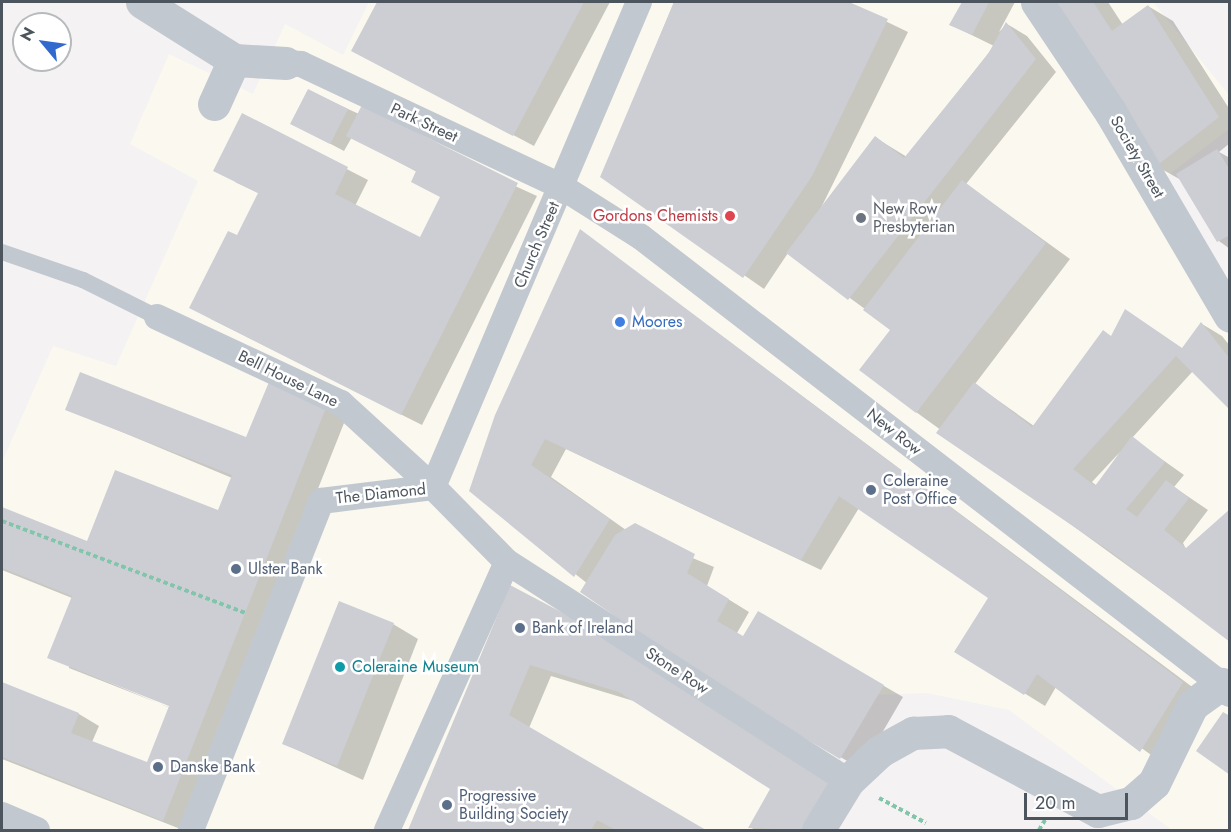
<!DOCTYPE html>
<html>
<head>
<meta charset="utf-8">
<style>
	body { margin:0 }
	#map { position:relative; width:1231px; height:832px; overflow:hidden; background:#f4f2f2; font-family:Jost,sans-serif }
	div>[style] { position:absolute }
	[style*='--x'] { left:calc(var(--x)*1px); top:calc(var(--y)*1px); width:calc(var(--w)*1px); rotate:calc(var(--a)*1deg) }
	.commercial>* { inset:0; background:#fbf9ef }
	.shadow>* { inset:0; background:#0003 }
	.building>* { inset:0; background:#cdced4 }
	.path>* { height:4px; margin-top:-2px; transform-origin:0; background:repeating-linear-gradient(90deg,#83c5aa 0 4.5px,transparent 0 7.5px) }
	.service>* { height:16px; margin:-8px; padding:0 8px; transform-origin:8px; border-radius:8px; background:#c2c8cf }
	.pedestrian>* { height:26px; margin:-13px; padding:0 13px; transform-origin:13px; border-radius:13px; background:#c2c8cf }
	.minor>* { height:33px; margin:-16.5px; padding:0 16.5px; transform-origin:16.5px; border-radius:16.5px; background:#c2c8cf }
	.dots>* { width:16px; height:16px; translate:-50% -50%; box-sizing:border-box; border:3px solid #fff; border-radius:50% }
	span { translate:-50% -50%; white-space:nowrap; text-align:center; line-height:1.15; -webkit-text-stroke:5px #fff; paint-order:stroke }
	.street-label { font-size:16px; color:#4c545d }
	.worship-label { font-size:16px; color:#5b616d }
	.left { translate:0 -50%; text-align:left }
	.health-label { font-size:16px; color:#be3a42 }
	.right { translate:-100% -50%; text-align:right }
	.shop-label { font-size:16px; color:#366cbe }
	.service-label { font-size:16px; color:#4e5e75 }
	.culture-label { font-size:16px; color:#0d838f }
	.frame { position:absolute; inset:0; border:3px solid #4c545d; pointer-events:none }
	.north { position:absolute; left:12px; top:12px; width:60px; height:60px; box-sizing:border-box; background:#fff; border:2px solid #b7bbbe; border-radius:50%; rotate:299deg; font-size:16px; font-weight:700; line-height:24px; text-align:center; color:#4c545d }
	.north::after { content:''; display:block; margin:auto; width:21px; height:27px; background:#3169cf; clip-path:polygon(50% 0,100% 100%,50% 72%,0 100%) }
	.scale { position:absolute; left:1024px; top:793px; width:104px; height:27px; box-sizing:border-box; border:3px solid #4c545d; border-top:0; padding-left:8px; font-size:18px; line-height:21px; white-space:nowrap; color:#4c545d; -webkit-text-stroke:4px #fff; paint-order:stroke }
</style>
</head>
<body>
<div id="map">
	<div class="commercial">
		<div style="clip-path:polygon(369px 2px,1153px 2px,1229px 95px,1229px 129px,1142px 195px,1229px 333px,1229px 830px,1172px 830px,1009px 710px,927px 693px,873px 695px,783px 830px,2px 830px,2px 462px,53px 346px,116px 366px,198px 181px,130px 144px,169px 54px,253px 94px,285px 24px,343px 55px)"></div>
	</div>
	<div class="shadow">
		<div style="clip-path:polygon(379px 2px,610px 2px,534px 146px,353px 50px)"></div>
		<div style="clip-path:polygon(evenodd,674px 2px,846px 2px,908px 32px,818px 214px,876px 138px,907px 157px,994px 46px,951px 25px,963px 2px,1015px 2px,999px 32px,1007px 24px,1027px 36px,1056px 72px,966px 184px,1070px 259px,975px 384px,1034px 426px,1112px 337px,1126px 311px,1183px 349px,1202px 324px,1222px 336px,1230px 346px,1230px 407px,1193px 371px,1132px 438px,1184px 475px,1174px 487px,1208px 510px,1183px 543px,1230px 640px,916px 412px,892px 329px,865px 309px,788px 253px,764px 289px,602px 176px,674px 2px,1120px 452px,1097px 486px,1092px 482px,1120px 452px)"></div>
		<div style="clip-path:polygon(1049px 2px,1108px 2px,1123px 25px,1148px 6px,1173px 21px,1230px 110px,1230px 143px,1219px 152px,1230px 158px,1230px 249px,1219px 241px,1183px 181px,1156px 166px)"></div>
		<div style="clip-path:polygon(309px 91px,537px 196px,422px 425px,211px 319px,238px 237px,260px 194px,235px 182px,242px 115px,368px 180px,355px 206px,421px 239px,441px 197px,417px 172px,352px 137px,344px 151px,306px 131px)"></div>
		<div style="clip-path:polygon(581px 231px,1203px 695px,1161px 762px,1056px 687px,1045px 706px,956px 651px,990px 597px,859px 508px,821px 570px,566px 449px,551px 477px,626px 530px,714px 567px,707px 586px,749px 612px,737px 633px,744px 638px,758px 613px,903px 697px,861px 769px,715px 684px,470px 491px)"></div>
		<div style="clip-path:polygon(evenodd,269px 384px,346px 418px,183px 830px,2px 759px,2px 683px,79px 714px,99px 726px,92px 742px,148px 764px,170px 708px,49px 657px,72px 598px,2px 570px,2px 509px,88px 543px,219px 512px,232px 478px,67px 409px,247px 439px,269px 384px,69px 665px,177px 707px,176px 710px,69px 668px,69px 665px)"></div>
		<div style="clip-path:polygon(511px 587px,830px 830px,755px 830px,750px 827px,771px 789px,637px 702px,551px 676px,529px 728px,703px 830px,410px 830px)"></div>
		<div style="clip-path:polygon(393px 624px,418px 639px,363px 780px,284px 744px)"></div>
	</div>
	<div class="building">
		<div style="clip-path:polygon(377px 2px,584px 2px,513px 136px,351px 51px)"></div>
		<div style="clip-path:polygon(674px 2px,849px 2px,888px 19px,812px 176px,743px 278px,600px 177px)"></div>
		<div style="clip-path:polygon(962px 2px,989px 2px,972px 35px,949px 25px)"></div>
		<div style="clip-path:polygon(1049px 2px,1093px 2px,1112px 31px,1148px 5px,1219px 117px,1155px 167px)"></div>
		<div style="clip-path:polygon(1006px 22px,1036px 59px,848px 300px,786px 253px,875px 136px,904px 158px,988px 54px)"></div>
		<div style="clip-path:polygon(308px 89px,348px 109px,330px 144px,290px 124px)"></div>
		<div style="clip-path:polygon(362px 105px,518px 183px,401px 415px,189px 308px,228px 231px,237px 235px,258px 193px,213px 171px,242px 113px,348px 167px,335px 194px,420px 237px,440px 197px,411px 182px,416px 171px,346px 136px)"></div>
		<div style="clip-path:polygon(1217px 149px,1230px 170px,1230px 235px,1217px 242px,1176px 174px)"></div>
		<div style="clip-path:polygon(962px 180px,1046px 243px,916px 413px,859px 370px,890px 330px,863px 310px)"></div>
		<div style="clip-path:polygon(580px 229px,1183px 682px,1140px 752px,1037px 674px,1024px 695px,954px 652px,988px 598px,839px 496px,801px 560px,545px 439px,531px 465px,610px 519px,574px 577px,469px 491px,495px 415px)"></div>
		<div style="clip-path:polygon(1125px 309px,1182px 348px,1201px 322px,1230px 359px,1230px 410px,1176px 356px,1073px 469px,1095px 486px,1132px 436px,1165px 462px,1126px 509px,1137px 517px,1166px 480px,1189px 498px,1164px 530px,1186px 548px,1230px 509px,1230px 642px,1111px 552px,936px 433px,974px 382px,1032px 427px,1103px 330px,1111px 336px)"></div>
		<div style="clip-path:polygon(80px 372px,246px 437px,269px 382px,327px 405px,163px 821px,2px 757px,2px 682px,79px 713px,71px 733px,147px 762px,169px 706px,47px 658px,72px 596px,2px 568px,2px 507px,87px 541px,115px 470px,218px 510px,232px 475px,65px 410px)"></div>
		<div style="clip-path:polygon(635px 523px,695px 554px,687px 573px,729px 599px,717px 621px,743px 636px,758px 611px,884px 685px,840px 759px,715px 685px,580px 592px,615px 535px)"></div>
		<div style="clip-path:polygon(510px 585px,641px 654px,833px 779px,802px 830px,748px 828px,770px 789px,619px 692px,530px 665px,509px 715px,706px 830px,616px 830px,597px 820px,591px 830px,408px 830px)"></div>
		<div style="clip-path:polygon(339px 601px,394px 623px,337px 766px,282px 744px)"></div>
		<div style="clip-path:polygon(1223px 712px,1230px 716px,1230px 775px,1196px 751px)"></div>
	</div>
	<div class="path">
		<div style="--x:2;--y:521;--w:260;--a:20.7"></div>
		<div style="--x:879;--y:798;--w:53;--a:28"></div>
		<div style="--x:1039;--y:830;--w:12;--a:-59"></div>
	</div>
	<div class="service">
		<div style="--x:2;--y:252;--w:86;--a:19.1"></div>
		<div style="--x:83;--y:280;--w:83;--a:26.6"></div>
	</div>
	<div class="pedestrian">
		<div style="--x:286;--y:63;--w:15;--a:4"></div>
		<div style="--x:301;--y:64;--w:289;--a:25.2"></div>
		<div style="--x:562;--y:187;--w:93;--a:32.3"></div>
		<div style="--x:641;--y:237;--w:732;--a:37.62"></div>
		<div style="--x:157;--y:317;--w:203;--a:25.1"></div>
		<div style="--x:341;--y:403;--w:125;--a:42.4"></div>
		<div style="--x:433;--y:487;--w:527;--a:-66.99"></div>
		<div style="--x:507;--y:562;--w:405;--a:32.7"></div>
		<div style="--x:2;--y:815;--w:38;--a:23"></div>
		<div style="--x:191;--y:830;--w:354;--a:-68.4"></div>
		<div style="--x:321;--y:501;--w:113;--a:-7.1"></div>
		<div style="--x:433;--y:487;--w:105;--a:45.4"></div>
		<div style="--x:507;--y:562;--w:294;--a:114.1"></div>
	</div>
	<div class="minor">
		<div style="--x:142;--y:2;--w:109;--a:32.2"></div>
		<div style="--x:234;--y:60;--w:52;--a:3.3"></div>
		<div style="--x:1037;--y:2;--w:133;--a:56.3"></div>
		<div style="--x:1111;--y:113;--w:235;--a:59.6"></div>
		<div style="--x:214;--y:104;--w:48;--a:-65.6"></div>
		<div style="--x:818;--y:830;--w:57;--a:-58.5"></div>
		<div style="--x:848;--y:781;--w:44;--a:-43.2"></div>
		<div style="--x:880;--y:751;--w:38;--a:-29"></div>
		<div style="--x:913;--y:733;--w:35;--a:-3"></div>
		<div style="--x:948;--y:731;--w:170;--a:28.1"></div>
		<div style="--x:1098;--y:811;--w:34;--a:-14"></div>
		<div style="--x:1131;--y:803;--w:30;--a:-41"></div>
		<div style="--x:1154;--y:783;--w:87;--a:-64"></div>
		<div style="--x:1192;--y:705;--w:36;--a:-36"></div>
		<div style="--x:1221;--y:684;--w:11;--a:34"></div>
	</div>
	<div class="dots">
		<div style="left:730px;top:216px;background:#e0444e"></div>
		<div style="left:861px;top:218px;background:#6b7280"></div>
		<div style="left:620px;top:322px;background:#3f7fe0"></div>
		<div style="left:871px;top:490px;background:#5c6f8a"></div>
		<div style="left:236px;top:569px;background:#5c6f8a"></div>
		<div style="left:520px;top:628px;background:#5c6f8a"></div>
		<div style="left:340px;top:667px;background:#0f9aa8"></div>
		<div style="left:158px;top:767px;background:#5c6f8a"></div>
		<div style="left:447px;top:805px;background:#5c6f8a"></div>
	</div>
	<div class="street-label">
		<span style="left:424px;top:123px;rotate:25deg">Park Street</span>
		<span style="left:1137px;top:157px;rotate:60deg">Society Street</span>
		<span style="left:537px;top:245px;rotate:-67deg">Church Street</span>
		<span style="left:288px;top:379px;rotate:26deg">Bell House Lane</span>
		<span style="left:894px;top:432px;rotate:38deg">New Row</span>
		<span style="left:381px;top:494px;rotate:-6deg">The Diamond</span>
		<span style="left:677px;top:671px;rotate:33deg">Stone Row</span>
	</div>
	<div class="worship-label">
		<span class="left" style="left:873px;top:218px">New Row<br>Presbyterian</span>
	</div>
	<div class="health-label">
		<span class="right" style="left:718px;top:216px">Gordons Chemists</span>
	</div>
	<div class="shop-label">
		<span class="left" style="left:632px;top:322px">Moores</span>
	</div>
	<div class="service-label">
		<span class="left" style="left:883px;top:490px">Coleraine<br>Post Office</span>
		<span class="left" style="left:248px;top:569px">Ulster Bank</span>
		<span class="left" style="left:532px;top:628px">Bank of Ireland</span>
		<span class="left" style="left:170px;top:767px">Danske Bank</span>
		<span class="left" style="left:459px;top:805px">Progressive<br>Building Society</span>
	</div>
	<div class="culture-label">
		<span class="left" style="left:352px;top:667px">Coleraine Museum</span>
	</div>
	<div class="frame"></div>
	<div class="north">N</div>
	<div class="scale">20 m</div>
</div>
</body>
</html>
